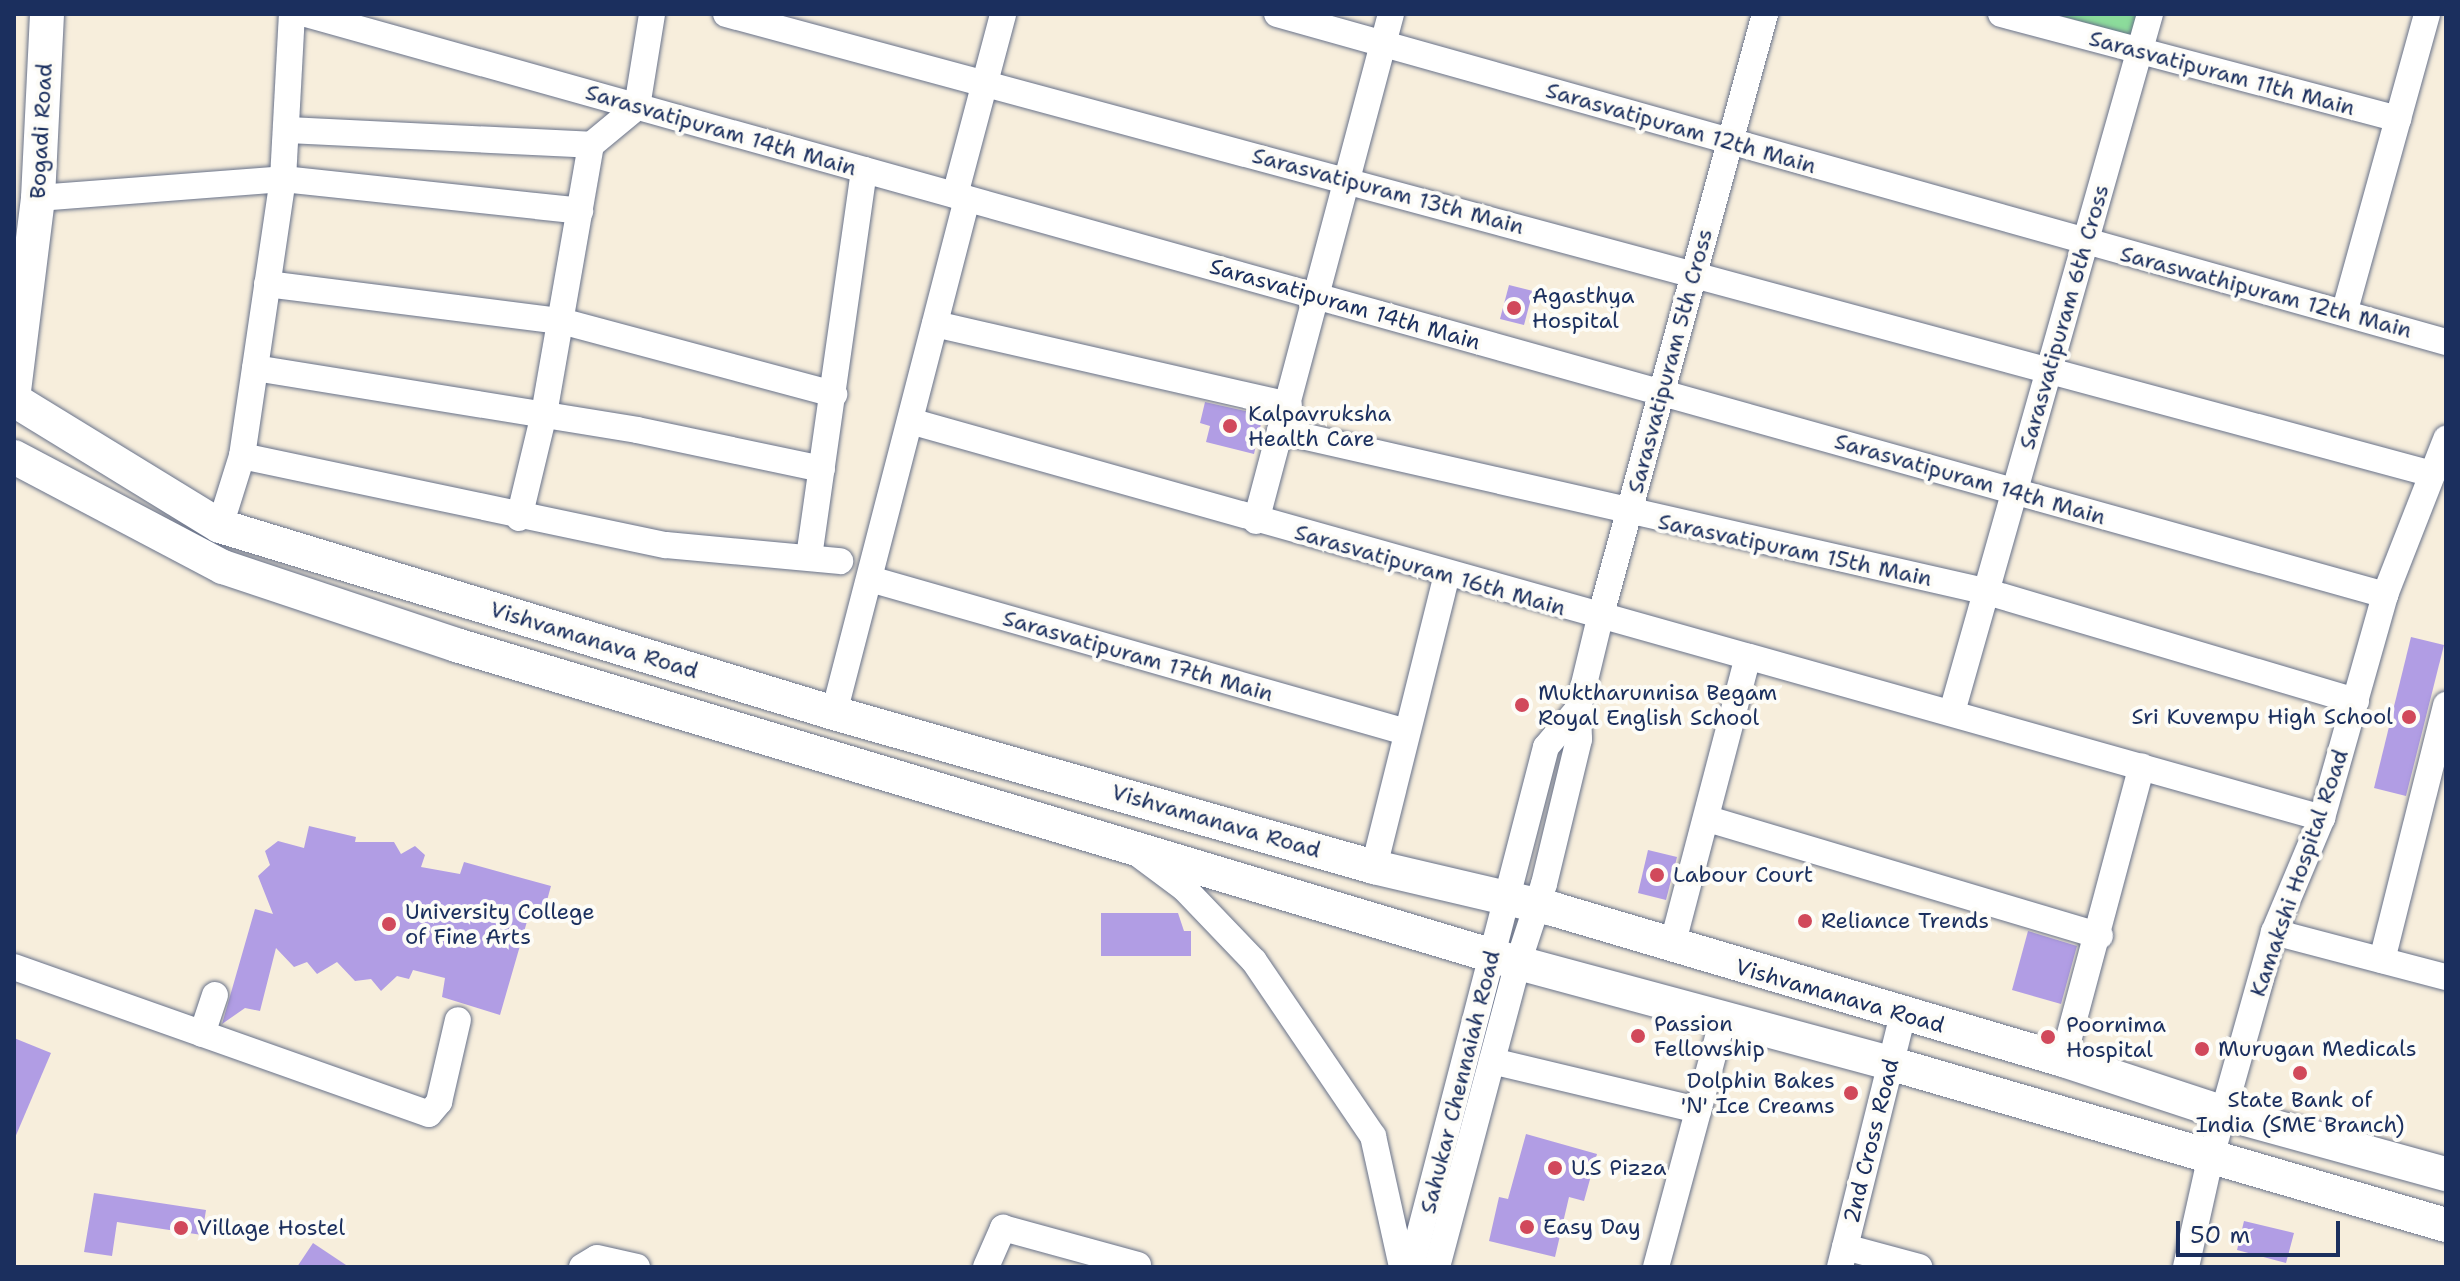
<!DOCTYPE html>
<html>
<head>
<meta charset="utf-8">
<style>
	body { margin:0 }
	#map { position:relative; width:2460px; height:1281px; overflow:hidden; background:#f7eedc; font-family:"Shantell Sans",sans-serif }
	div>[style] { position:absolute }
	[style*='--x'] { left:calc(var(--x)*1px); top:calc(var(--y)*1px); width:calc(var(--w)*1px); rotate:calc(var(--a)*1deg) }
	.green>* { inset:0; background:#8cdc9b }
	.building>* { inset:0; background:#b19de4 }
	.roads { filter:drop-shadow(0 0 2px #68728a) drop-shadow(0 0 2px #68728a) }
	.minor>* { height:26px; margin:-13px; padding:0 13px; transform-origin:13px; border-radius:13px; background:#fff }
	.major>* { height:34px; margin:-17px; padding:0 17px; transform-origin:17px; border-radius:17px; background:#fff }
	.dots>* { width:22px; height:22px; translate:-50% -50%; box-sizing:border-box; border:4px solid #fdfcf7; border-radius:50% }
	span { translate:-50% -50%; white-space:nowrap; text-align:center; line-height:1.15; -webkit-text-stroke:8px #fdfcf7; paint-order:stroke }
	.street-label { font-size:22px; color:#1b2f5e }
	.poi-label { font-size:22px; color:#1b2f5e }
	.left { translate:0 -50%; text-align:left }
	.right { translate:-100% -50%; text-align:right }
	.frame { position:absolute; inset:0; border:16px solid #1b2f5e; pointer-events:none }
	.scale { position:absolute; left:2176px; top:1221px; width:164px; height:36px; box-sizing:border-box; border:4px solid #1b2f5e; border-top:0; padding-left:10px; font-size:24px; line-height:28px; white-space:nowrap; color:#1b2f5e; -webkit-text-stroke:6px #fdfcf7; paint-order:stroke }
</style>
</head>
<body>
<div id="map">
	<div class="green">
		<div style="clip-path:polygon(2054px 14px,2139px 14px,2133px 36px)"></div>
	</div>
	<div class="building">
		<div style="clip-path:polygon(1509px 285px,1533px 291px,1524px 325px,1500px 319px)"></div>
		<div style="clip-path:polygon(1205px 402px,1263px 415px,1254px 454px,1206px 442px,1210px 426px,1200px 423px)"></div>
		<div style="clip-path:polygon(2411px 637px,2444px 645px,2406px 796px,2374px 788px)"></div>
		<div style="clip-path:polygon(309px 826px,356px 837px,355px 842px,394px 842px,401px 854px,415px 846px,425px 855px,421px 867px,460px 874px,464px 862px,551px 886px,541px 922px,528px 918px,500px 1015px,442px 997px,445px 978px,413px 970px,409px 979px,397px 976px,381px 991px,371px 979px,355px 981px,337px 962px,317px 974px,307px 962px,294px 967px,276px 948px,260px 1011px,245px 1008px,222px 1024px,255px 909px,273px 914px,258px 876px,270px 865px,265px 851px,278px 841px,304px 848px)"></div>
		<div style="clip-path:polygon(1648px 850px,1677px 857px,1666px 900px,1638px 893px)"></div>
		<div style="clip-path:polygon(1101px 913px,1178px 913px,1184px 931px,1191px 931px,1191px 956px,1101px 956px)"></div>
		<div style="clip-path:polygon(2028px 931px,2077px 946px,2061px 1004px,2012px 990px)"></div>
		<div style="clip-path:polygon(14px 1038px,51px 1053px,14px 1140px)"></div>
		<div style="clip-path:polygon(1526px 1134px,1597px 1154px,1584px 1201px,1569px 1197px,1555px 1257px,1489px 1241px,1499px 1197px,1508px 1199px)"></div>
		<div style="clip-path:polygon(94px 1193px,206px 1210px,202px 1235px,117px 1222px,112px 1256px,84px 1252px)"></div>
		<div style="clip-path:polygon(2244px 1221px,2294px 1233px,2286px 1263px,2237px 1250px)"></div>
		<div style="clip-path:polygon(313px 1243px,349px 1267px,297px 1267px)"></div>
	</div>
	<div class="roads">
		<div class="minor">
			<div style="--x:306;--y:14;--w:2159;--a:15.61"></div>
			<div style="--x:726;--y:14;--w:1767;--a:15.09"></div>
			<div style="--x:1277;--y:14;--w:1214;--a:15.67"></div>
			<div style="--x:2001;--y:14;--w:411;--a:14.8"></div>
			<div style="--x:288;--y:130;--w:303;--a:2.8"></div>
			<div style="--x:591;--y:145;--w:60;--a:-39.6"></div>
			<div style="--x:637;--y:107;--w:94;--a:-80.8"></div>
			<div style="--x:955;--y:195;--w:187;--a:-75.1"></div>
			<div style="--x:38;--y:198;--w:246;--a:-4.4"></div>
			<div style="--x:283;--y:179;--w:299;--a:6.1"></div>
			<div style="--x:267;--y:284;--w:296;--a:7.2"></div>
			<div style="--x:561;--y:321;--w:283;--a:15"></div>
			<div style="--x:2345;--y:310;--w:307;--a:-74.5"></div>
			<div style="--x:935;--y:324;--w:363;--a:12.9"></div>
			<div style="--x:255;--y:368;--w:387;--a:9.2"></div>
			<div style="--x:637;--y:430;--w:189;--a:11.9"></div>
			<div style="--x:910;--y:421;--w:1467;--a:15.7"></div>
			<div style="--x:1280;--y:431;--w:722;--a:12.8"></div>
			<div style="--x:1984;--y:591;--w:388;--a:16.5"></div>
			<div style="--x:242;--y:456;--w:433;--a:11.9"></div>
			<div style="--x:666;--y:545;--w:175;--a:5.3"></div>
			<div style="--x:519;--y:518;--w:107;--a:-76.5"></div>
			<div style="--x:544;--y:414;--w:273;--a:-80.1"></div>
			<div style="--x:1256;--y:521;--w:525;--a:-75.09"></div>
			<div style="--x:220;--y:526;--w:73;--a:-72.6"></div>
			<div style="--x:242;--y:456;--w:280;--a:-81.6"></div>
			<div style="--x:283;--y:179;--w:165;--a:-86.9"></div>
			<div style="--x:809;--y:557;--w:391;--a:-81.9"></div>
			<div style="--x:870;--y:579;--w:557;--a:15.93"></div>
			<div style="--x:1952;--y:712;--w:726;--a:-74.16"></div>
			<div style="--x:834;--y:713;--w:531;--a:-75.49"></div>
			<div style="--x:1708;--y:819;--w:409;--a:16.6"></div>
			<div style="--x:1141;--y:856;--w:54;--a:36.7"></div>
			<div style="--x:1184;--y:888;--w:101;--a:46.2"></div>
			<div style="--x:1254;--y:961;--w:212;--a:55.8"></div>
			<div style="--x:1373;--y:1136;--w:134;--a:77.5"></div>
			<div style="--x:1374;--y:867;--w:301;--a:-76"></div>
			<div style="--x:2274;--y:932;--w:178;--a:14.7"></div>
			<div style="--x:1672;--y:946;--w:299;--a:-75.3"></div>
			<div style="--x:2382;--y:960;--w:263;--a:-75.9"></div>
			<div style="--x:14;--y:967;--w:440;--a:19.5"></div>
			<div style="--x:429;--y:1114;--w:16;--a:-50"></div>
			<div style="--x:439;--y:1102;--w:84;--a:-77"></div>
			<div style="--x:202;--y:1034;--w:41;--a:-71.6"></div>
			<div style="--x:2063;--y:1060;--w:304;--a:-75"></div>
			<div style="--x:1492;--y:1061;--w:212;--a:13.4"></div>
			<div style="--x:1845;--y:1247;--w:77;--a:15.1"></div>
			<div style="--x:582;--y:1267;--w:17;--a:-31"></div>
			<div style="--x:597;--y:1258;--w:41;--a:12.7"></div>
			<div style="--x:986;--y:1267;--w:43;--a:-66.4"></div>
			<div style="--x:1003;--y:1228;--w:140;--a:15.3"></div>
			<div style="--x:1411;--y:1267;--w:537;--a:-75.45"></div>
			<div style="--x:1546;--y:747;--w:50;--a:-49.9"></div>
			<div style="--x:1437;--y:1267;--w:315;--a:-75.1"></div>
			<div style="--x:1518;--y:963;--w:83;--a:-71.8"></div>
			<div style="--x:1544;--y:884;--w:149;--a:-76.4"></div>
			<div style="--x:1579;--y:739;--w:30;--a:-92"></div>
			<div style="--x:1578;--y:709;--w:94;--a:-76.4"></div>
			<div style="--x:1600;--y:618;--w:626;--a:-74.72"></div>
			<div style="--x:1656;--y:1267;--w:254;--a:-74.9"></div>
			<div style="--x:1840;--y:1267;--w:260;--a:-76"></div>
			<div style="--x:2186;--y:1267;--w:110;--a:-77.4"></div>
			<div style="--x:2210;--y:1160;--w:237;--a:-74.3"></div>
			<div style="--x:2274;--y:932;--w:124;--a:-67.2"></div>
			<div style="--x:2322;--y:818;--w:232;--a:-74.2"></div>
			<div style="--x:2385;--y:595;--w:168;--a:-68.6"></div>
		</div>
		<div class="major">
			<div style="--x:14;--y:391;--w:194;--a:-82.9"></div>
			<div style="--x:38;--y:198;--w:184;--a:-87.2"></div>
			<div style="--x:14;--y:400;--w:241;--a:31.5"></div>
			<div style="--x:220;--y:526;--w:642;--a:16.94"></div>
			<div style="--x:834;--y:713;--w:562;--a:15.92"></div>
			<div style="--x:1374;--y:867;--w:184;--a:13.2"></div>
			<div style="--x:1553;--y:909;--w:532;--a:16.49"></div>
			<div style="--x:2063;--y:1060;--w:169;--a:18.2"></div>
			<div style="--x:2224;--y:1113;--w:230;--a:15.4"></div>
			<div style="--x:14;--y:457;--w:236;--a:27.8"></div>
			<div style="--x:223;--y:567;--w:246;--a:18.5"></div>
			<div style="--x:456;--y:645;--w:1083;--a:16.69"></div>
			<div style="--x:1493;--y:956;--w:410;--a:15.1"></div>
			<div style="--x:1889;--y:1063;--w:580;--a:16.22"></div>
		</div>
	</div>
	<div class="dots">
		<div style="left:1514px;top:308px;background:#d1495b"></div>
		<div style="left:1230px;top:426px;background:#d1495b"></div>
		<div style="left:1522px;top:705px;background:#d1495b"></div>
		<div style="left:2409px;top:717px;background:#d1495b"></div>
		<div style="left:1657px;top:875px;background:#d1495b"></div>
		<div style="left:1805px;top:921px;background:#d1495b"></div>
		<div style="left:389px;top:924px;background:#d1495b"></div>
		<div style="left:1638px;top:1036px;background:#d1495b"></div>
		<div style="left:2048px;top:1037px;background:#d1495b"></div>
		<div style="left:2202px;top:1049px;background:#d1495b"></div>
		<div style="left:2300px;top:1073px;background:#d1495b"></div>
		<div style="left:1851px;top:1093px;background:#d1495b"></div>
		<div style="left:1555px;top:1168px;background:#d1495b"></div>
		<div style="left:1527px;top:1227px;background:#d1495b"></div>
		<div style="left:181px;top:1228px;background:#d1495b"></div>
	</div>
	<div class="street-label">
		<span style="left:2222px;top:73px;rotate:15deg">Sarasvatipuram 11th Main</span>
		<span style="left:1681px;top:128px;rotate:16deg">Sarasvatipuram 12th Main</span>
		<span style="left:721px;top:130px;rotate:16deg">Sarasvatipuram 14th Main</span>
		<span style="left:41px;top:131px;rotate:-87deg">Bogadi Road</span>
		<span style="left:1388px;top:191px;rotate:15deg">Sarasvatipuram 13th Main</span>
		<span style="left:2266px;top:292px;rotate:15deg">Saraswathipuram 12th Main</span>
		<span style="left:1345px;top:304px;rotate:16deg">Sarasvatipuram 14th Main</span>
		<span style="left:2064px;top:317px;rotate:-74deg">Sarasvatipuram 6th Cross</span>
		<span style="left:1670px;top:361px;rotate:-75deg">Sarasvatipuram 5th Cross</span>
		<span style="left:1970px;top:479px;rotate:16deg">Sarasvatipuram 14th Main</span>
		<span style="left:1795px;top:550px;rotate:12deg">Sarasvatipuram 15th Main</span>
		<span style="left:1430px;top:570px;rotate:16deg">Sarasvatipuram 16th Main</span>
		<span style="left:594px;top:640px;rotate:17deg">Vishvamanava Road</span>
		<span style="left:1138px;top:656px;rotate:16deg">Sarasvatipuram 17th Main</span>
		<span style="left:1216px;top:821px;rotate:16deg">Vishvamanava Road</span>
		<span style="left:2299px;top:873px;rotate:-71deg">Kamakshi Hospital Road</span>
		<span style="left:1840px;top:996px;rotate:16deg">Vishvamanava Road</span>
		<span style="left:1460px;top:1082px;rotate:-76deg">Sahukar Chennaiah Road</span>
		<span style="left:1871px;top:1141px;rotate:-76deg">2nd Cross Road</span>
	</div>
	<div class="poi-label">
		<span class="left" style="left:1532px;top:308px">Agasthya<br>Hospital</span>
		<span class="left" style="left:1248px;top:426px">Kalpavruksha<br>Health Care</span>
		<span class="left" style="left:1538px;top:705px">Muktharunnisa Begam<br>Royal English School</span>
		<span class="right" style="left:2393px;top:717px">Sri Kuvempu High School</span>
		<span class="left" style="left:1673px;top:875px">Labour Court</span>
		<span class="left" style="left:405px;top:924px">University College<br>of Fine Arts</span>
		<span class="left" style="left:1821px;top:921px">Reliance Trends</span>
		<span class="left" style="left:1654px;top:1036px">Passion<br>Fellowship</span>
		<span class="left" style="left:2066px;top:1037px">Poornima<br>Hospital</span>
		<span class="left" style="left:2218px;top:1049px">Murugan Medicals</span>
		<span class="right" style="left:1835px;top:1093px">Dolphin Bakes<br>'N' Ice Creams</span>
		<span style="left:2300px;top:1112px">State Bank of<br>India (SME Branch)</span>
		<span class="left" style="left:1571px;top:1168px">U.S Pizza</span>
		<span class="left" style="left:1543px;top:1227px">Easy Day</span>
		<span class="left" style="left:197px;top:1228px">Village Hostel</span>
	</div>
	<div class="frame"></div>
	<div class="scale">50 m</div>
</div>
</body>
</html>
